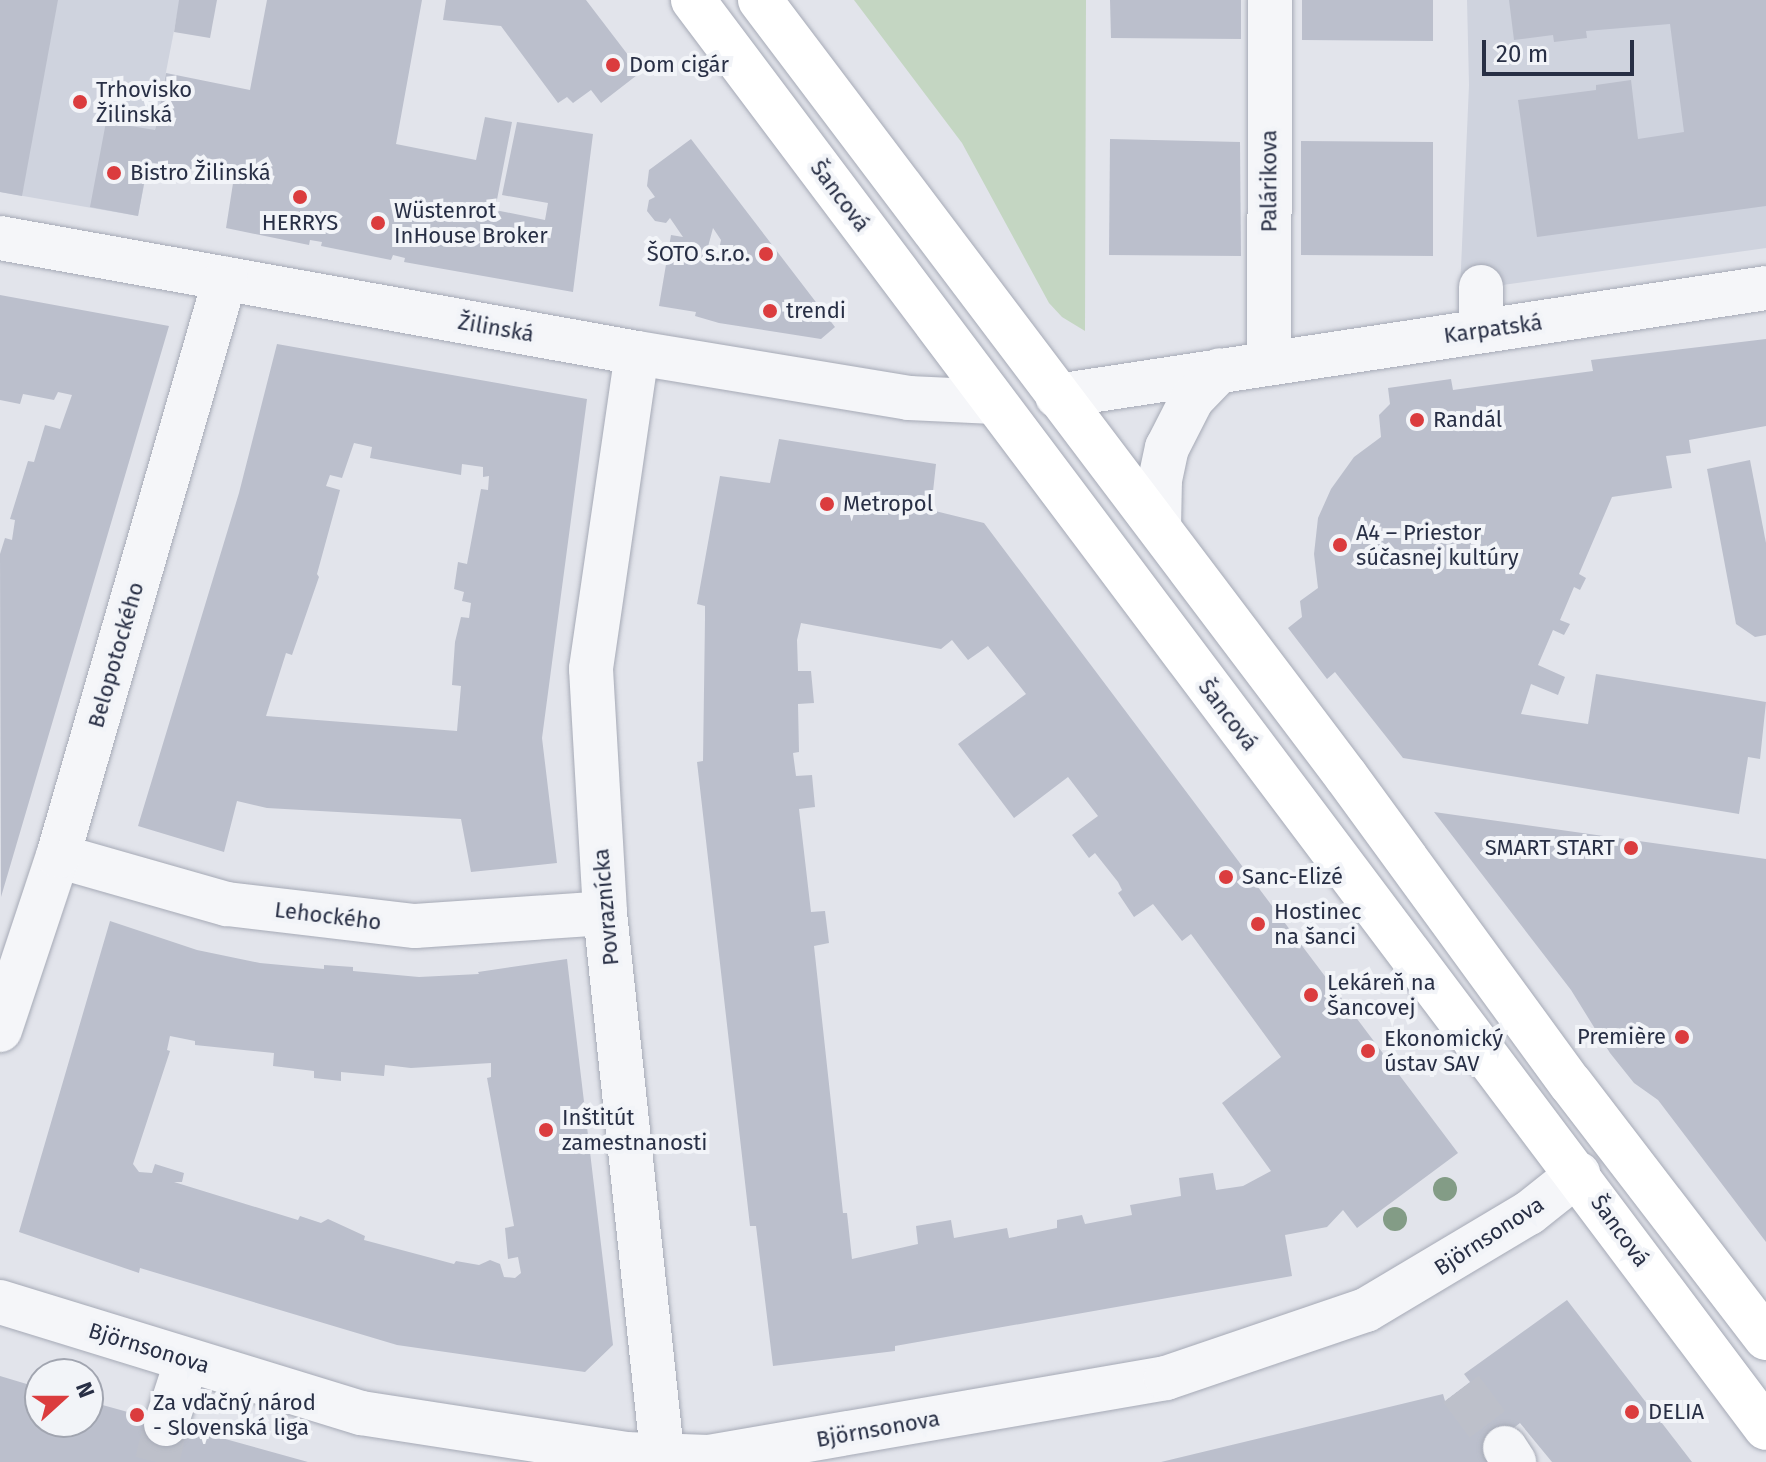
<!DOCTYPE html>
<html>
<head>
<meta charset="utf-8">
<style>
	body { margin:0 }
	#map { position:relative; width:1766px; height:1462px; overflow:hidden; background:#e2e4eb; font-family:"Fira Sans",sans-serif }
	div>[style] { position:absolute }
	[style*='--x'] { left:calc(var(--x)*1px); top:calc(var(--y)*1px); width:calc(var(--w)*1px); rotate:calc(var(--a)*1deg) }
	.built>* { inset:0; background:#cfd3de }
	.green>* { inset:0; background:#c4d6c2 }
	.building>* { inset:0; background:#bbbfcc }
	.minor-tunnel>* { height:44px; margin-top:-22px; transform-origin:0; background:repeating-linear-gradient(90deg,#bdc0ca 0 44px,transparent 0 66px) }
	.roads { filter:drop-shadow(0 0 2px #a6aab6) drop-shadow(0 0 2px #a6aab6) }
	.minor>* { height:44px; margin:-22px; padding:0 22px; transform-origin:22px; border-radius:22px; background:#f5f6f9 }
	.major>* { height:44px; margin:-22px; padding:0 22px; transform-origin:22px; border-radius:22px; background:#fff }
	.trees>* { width:24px; height:24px; margin:-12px; border-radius:50%; background:#839c86 }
	.dots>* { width:22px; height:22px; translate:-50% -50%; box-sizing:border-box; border:4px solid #f2f4f8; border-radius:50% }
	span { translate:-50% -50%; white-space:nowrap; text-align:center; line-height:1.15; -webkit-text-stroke:8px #f2f4f8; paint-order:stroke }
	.poi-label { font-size:22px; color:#282f45 }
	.left { translate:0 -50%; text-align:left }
	.right { translate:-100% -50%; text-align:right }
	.street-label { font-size:22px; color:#282f45 }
	.north { position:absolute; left:24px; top:1358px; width:80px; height:80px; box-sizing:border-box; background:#f2f4f8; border:2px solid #a1a5b0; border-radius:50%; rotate:69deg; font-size:22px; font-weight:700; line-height:32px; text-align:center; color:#282f45 }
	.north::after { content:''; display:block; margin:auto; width:28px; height:36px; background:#db3c3e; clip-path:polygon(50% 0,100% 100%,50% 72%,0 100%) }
	.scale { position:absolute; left:1482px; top:40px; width:152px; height:36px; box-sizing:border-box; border:4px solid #282f45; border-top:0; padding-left:10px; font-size:24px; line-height:28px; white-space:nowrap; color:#282f45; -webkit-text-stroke:6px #f2f4f8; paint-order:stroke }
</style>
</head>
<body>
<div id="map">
	<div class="built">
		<div style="clip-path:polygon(0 0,180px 0,138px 216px,0 192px)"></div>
		<div style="clip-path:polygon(1467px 0,1766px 0,1766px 248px,1460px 291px,1469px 85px)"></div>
	</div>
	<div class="green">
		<div style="clip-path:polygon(854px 0,1086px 0,1085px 331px,1062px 317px,1049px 303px,962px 143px)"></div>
	</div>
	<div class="building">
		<div style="clip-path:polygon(0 0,58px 0,22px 196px,0 192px)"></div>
		<div style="clip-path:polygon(179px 0,217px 0,210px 38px,174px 32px)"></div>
		<div style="clip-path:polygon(267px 0,422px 0,396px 144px,476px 160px,485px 117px,512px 122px,495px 210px,545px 220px,548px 203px,502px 195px,517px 122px,593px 134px,573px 292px,404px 262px,405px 258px,393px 255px,391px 260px,321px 246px,322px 242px,310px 240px,309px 245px,226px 228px,234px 177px,190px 169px,148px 162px,138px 216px,90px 207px,106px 122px,155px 130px,166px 73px,250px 90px)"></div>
		<div style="clip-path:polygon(446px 0,586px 0,641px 72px,601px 103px,591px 90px,573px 103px,567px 97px,558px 103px,501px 26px,443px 20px)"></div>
		<div style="clip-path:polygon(1110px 0,1241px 0,1241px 39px,1111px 38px)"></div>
		<div style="clip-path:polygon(1302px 0,1433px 0,1433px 41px,1302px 40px)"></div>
		<div style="clip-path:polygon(1509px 0,1766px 0,1766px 206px,1537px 237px,1518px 100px,1596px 90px,1596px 85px,1631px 80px,1638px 139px,1684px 132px,1670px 24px,1586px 31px,1587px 38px,1554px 42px,1553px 35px,1514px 40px)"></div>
		<div style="clip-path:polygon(evenodd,691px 139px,835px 327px,821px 339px,719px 323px,695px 316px,696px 312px,659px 306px,671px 235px,683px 237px,670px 218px,666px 223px,655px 221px,647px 211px,649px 200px,655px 197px,647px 186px,649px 170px,691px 139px,713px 228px,721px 240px,717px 259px,705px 258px,713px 228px)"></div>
		<div style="clip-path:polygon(1110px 139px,1240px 142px,1241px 256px,1109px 255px)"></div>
		<div style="clip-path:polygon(1301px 141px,1433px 142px,1433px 256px,1301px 255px)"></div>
		<div style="clip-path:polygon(0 295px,169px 326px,1px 897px,0 554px,5px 538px,12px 540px,15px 520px,10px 519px,28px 461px,34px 462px,45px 425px,60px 429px,72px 395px,58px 392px,54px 400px,23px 394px,20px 404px,0 400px)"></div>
		<div style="clip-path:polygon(1766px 339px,1766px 426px,1689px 440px,1691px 453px,1666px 456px,1672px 488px,1612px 497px,1579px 574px,1586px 578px,1580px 590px,1574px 587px,1560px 620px,1570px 624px,1564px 635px,1553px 630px,1538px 665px,1565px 677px,1558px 695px,1531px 684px,1521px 714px,1588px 724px,1596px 674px,1766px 702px,1760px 759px,1748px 757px,1739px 814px,1403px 758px,1335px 672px,1327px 679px,1288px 628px,1302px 617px,1300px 601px,1318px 588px,1314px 554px,1318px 518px,1331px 489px,1354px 457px,1381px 437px,1379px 415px,1390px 404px,1388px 388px,1451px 379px,1453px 390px,1593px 371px,1591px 360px)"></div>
		<div style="clip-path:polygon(evenodd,277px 344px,587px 399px,542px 738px,557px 863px,471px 872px,461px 819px,267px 808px,237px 801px,224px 852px,138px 826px,239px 493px,277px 344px,354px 443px,372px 447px,370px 458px,461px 475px,462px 464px,483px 467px,483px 477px,489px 476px,488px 490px,481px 489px,467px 564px,458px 562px,454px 589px,464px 592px,462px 601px,471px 603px,469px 618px,461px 617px,455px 642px,452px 685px,461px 686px,457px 731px,266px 716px,286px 653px,292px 655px,319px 577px,317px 574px,340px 490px,326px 486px,330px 475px,342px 478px,354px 443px)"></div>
		<div style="clip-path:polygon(evenodd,779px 439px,936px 464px,931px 510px,984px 523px,1458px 1153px,1357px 1228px,1343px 1210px,1327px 1227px,1285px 1235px,1292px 1276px,895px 1346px,895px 1351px,773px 1366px,756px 1226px,750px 1226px,697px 762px,703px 761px,705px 619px,705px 606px,697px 604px,720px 476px,770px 483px,779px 439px,801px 623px,941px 649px,952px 640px,968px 660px,988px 646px,1026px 694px,958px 744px,1014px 818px,1068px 777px,1098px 816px,1072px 835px,1089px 858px,1095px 853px,1118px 882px,1122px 890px,1118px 893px,1134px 917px,1153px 904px,1182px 941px,1191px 934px,1281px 1057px,1222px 1103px,1271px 1171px,1243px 1186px,1216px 1190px,1213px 1173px,1179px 1178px,1181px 1196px,1130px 1205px,1132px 1215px,1085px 1224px,1082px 1215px,1057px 1220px,1057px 1228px,1009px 1238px,1007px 1228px,954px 1238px,951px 1220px,916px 1226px,918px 1244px,852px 1259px,847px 1213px,843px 1213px,814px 946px,829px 943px,825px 911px,811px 912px,799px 809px,815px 807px,812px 775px,796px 776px,793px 753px,799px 752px,798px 704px,814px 703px,811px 671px,798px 671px,797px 640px,801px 623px)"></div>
		<div style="clip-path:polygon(1750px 460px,1766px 543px,1766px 635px,1755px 637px,1736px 624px,1707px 469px)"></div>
		<div style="clip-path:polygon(1434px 812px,1766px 859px,1766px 1242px,1658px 1100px,1634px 1083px,1610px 1053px,1571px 990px)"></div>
		<div style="clip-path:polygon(evenodd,110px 921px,197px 950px,260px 963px,324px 969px,324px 965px,353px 967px,353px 971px,419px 977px,479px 974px,478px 972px,567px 959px,613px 1345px,585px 1372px,397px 1345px,140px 1268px,139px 1273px,19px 1232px,110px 921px,170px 1036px,195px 1041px,195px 1045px,274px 1053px,273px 1066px,314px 1071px,314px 1078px,341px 1081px,341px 1072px,384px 1076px,385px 1065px,411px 1068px,491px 1063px,491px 1077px,487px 1078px,514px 1226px,505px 1228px,508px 1259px,518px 1257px,521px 1273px,515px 1278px,504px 1277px,500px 1264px,490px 1260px,479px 1265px,456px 1261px,454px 1264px,364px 1240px,365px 1236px,328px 1219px,321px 1223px,300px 1216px,298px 1220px,174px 1182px,182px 1182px,184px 1173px,155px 1164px,152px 1173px,139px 1172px,133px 1164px,170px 1051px,167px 1050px,170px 1036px)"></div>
		<div style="clip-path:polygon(1567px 1300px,1692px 1462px,1552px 1462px,1520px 1423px,1507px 1433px,1488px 1462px,1161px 1462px,1443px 1394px,1445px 1401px,1470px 1382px,1464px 1374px)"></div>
		<div style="clip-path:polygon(0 1376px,40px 1388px,40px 1422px,88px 1422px,88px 1401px,308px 1462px,0 1462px)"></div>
	</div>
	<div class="minor-tunnel">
		<div style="--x:1461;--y:1389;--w:74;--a:53.3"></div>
		<div style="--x:157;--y:1462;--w:39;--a:-77"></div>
	</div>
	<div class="roads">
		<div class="minor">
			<div style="--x:0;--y:238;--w:647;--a:10.23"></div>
			<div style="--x:637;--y:353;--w:276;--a:9.4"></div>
			<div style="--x:909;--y:398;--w:85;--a:2.7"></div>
			<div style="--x:1481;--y:287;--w:44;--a:90"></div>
			<div style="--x:637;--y:353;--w:319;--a:98.3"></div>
			<div style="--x:591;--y:669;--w:244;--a:86.7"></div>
			<div style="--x:605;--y:913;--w:552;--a:83.97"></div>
			<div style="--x:1269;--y:362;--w:362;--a:-89.8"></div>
			<div style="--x:1057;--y:396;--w:717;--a:-8.66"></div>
			<div style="--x:1159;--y:527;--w:47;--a:-88.8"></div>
			<div style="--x:1160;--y:480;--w:33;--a:-78"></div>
			<div style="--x:1167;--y:448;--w:55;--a:-63"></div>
			<div style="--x:1192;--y:399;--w:40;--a:-46"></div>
			<div style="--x:58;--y:856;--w:176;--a:15.9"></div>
			<div style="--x:227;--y:904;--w:189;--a:6.7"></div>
			<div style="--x:415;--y:926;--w:190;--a:-3.9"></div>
			<div style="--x:0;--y:1030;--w:183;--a:-71.6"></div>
			<div style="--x:58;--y:856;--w:601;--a:-73.86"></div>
			<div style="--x:0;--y:1302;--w:378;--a:17.1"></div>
			<div style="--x:361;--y:1413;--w:267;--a:8.8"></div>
			<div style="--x:625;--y:1454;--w:84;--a:2"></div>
			<div style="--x:709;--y:1457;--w:464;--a:-9.8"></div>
			<div style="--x:1166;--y:1378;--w:211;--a:-18.8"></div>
			<div style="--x:1366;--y:1310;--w:190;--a:-30.8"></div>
			<div style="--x:1529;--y:1213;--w:63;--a:-38.5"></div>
			<div style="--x:166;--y:1424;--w:67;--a:-71.8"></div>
			<div style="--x:1505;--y:1448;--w:17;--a:57"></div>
		</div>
		<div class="major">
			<div style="--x:693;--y:0;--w:1786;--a:53.08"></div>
			<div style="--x:760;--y:0;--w:972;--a:52.94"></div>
			<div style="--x:1346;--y:776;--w:381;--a:53.9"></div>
			<div style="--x:1571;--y:1084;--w:320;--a:52.5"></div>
		</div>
	</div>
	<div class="trees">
		<div style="left:1445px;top:1189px"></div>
		<div style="left:1395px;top:1219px"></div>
	</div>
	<div class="dots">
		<div style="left:613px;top:65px;background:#db3c3e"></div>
		<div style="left:80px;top:102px;background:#db3c3e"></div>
		<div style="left:114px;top:173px;background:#db3c3e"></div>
		<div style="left:300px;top:197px;background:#db3c3e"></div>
		<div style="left:378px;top:223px;background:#db3c3e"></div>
		<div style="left:766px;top:254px;background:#db3c3e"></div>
		<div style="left:770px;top:311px;background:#db3c3e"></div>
		<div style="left:1417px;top:420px;background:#db3c3e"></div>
		<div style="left:827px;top:504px;background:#db3c3e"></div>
		<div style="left:1340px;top:545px;background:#db3c3e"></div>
		<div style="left:1631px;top:848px;background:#db3c3e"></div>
		<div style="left:1226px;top:877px;background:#db3c3e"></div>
		<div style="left:1258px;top:924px;background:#db3c3e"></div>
		<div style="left:1311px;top:995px;background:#db3c3e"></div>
		<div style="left:1682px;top:1037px;background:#db3c3e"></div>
		<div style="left:1368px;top:1051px;background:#db3c3e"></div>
		<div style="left:546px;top:1130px;background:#db3c3e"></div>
		<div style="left:1632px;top:1412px;background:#db3c3e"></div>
		<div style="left:137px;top:1415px;background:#db3c3e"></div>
	</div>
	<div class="poi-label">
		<span class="left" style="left:629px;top:65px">Dom cigár</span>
		<span class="left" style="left:96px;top:102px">Trhovisko<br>Žilinská</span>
		<span class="left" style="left:130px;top:173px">Bistro Žilinská</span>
		<span class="left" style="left:394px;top:223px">Wüstenrot<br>InHouse Broker</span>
		<span style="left:300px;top:223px">HERRYS</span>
		<span class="right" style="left:750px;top:254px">ŠOTO s.r.o.</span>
		<span class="left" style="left:786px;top:311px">trendi</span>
		<span class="left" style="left:1433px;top:420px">Randál</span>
		<span class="left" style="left:843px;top:504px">Metropol</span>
		<span class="left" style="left:1356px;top:545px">A4 – Priestor<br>súčasnej kultúry</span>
		<span class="right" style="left:1615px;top:848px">SMART START</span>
		<span class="left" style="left:1242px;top:877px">Sanc-Elizé</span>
		<span class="left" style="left:1274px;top:924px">Hostinec<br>na šanci</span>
		<span class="left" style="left:1327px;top:995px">Lekáreň na<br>Šancovej</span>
		<span class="right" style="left:1666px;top:1037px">Premiѐre</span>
		<span class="left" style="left:1384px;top:1051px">Ekonomický<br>ústav SAV</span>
		<span class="left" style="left:562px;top:1130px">Inštitút<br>zamestnanosti</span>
		<span class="left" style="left:153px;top:1415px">Za vďačný národ<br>- Slovenská liga</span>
		<span class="left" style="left:1648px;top:1412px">DELIA</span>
	</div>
	<div class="street-label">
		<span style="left:1269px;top:181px;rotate:-90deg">Palárikova</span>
		<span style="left:840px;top:196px;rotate:53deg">Šancová</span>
		<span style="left:496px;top:328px;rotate:10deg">Žilinská</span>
		<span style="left:1493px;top:329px;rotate:-8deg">Karpatská</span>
		<span style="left:116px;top:655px;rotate:-74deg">Belopotockého</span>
		<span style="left:1228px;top:715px;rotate:53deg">Šancová</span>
		<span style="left:606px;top:907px;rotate:-95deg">Povraznícka</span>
		<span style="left:328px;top:916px;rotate:7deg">Lehockého</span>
		<span style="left:1620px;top:1231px;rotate:54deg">Šancová</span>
		<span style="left:1489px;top:1236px;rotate:-33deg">Björnsonova</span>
		<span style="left:149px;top:1348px;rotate:17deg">Björnsonova</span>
		<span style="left:878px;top:1429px;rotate:-10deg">Björnsonova</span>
	</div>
	<div class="north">N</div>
	<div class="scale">20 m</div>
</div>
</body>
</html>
